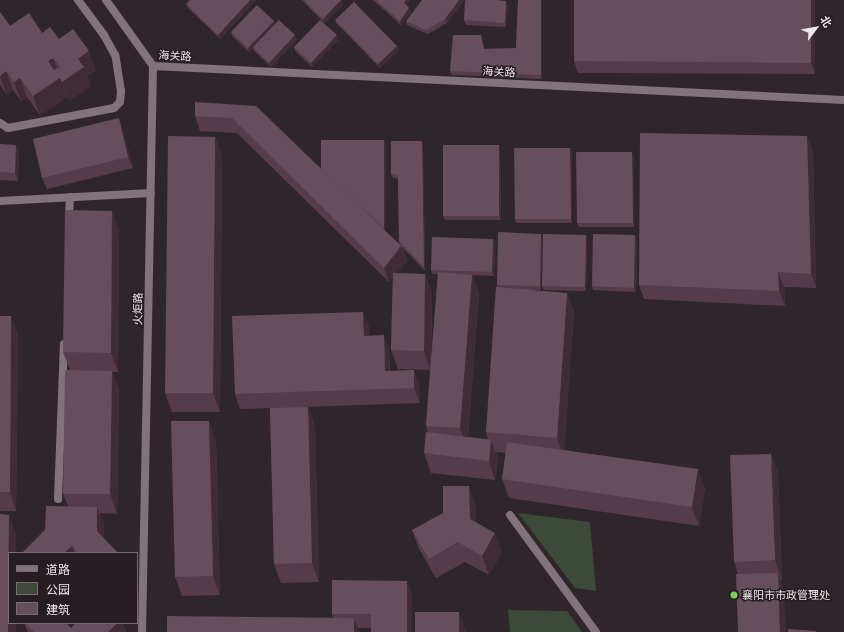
<!DOCTYPE html>
<html>
<head>
<meta charset="utf-8">
<style>
	body { margin:0 }
	#map { position:relative; width:844px; height:632px; overflow:hidden; background:#2f262b; font-family:"PT Sans Narrow","Noto Sans SC",sans-serif }
	div>[style] { position:absolute }
	[style*='--x'] { left:calc(var(--x)*1px); top:calc(var(--y)*1px); width:calc(var(--w)*1px); rotate:calc(var(--a)*1deg) }
	.green>* { inset:0; background:#3d4939 }
	.service>* { height:8px; margin:-4px; padding:0 4px; transform-origin:4px; border-radius:4px; background:#81737b }
	.minor>* { height:8px; margin:-4px; padding:0 4px; transform-origin:4px; border-radius:4px; background:#81737b }
	.wall>* { inset:0; background:#563c4b }
	.shaded-wall>* { inset:0; background:#402b37 }
	.building>* { inset:0; background:#674e5c }
	.dots>* { width:11px; height:11px; translate:-50% -50%; box-sizing:border-box; border:2px solid #261d22; border-radius:50% }
	span { translate:-50% -50%; white-space:nowrap; text-align:center; line-height:1.15; -webkit-text-stroke:3px #261d22; paint-order:stroke }
	.street-label { font-size:11px; color:#ede6ea }
	.poi-label { font-size:11px; color:#ede6ea }
	.left { translate:0 -50%; text-align:left }
	.legend { position:absolute; left:8px; top:552px; width:130px; height:72px; box-sizing:border-box; background:#261d22; border:1px solid #766d72; margin:0; padding:5px 7px; list-style:none; font-size:12px; color:#ede6ea }
	.legend li { display:flex; align-items:center; gap:8px; height:20px }
	.legend b { width:20px; border:1px solid #766d72 }
	.north { position:absolute; left:796px; top:8px; width:40px; height:40px; -webkit-text-stroke:3px #261d22; paint-order:stroke; rotate:58deg; font-size:11px; font-weight:700; line-height:16px; text-align:center; color:#ede6ea }
	.north::after { content:''; display:block; margin:auto; width:14px; height:18px; background:#ede6ea; clip-path:polygon(50% 0,100% 100%,50% 72%,0 100%) }
</style>
</head>
<body>
<div id="map">
	<div class="green">
		<div style="clip-path:polygon(518px 513px,590px 522px,596px 591px,575px 588px)"></div>
		<div style="clip-path:polygon(508px 610px,567px 611px,582px 632px,510px 632px)"></div>
	</div>
	<div class="service">
		<div style="--x:0;--y:123;--w:9;--a:32"></div>
		<div style="--x:8;--y:128;--w:108;--a:-10.7"></div>
		<div style="--x:114;--y:108;--w:8;--a:-45"></div>
		<div style="--x:120;--y:102;--w:11;--a:-85"></div>
		<div style="--x:121;--y:91;--w:36;--a:-99"></div>
		<div style="--x:115;--y:55;--w:23;--a:-119"></div>
		<div style="--x:104;--y:35;--w:44;--a:-126.6"></div>
		<div style="--x:69;--y:221;--w:24;--a:-88"></div>
		<div style="--x:58;--y:499;--w:155;--a:-87.8"></div>
		<div style="--x:510;--y:515;--w:145;--a:53.7"></div>
	</div>
	<div class="minor">
		<div style="--x:106;--y:0;--w:81;--a:54.5"></div>
		<div style="--x:153;--y:66;--w:566;--a:91.11"></div>
		<div style="--x:153;--y:66;--w:692;--a:2.82"></div>
		<div style="--x:0;--y:201;--w:151;--a:-3"></div>
	</div>
	<div class="wall">
		<div style="clip-path:polygon(256px 0,220px 39px,188px 8px,186px 4px)"></div>
		<div style="clip-path:polygon(302px 0,341px 0,343px 5px,324px 23px)"></div>
		<div style="clip-path:polygon(373px 0,410px 0,406px 5px,411px 12px,401px 25px)"></div>
		<div style="clip-path:polygon(464px 0,447px 23px,428px 34px,407px 25px,406px 21px)"></div>
		<div style="clip-path:polygon(518px 0,542px 79px,452px 75px,450px 71px,481px 35px,484px 49px,516px 48px)"></div>
		<div style="clip-path:polygon(574px 0,815px 0,815px 74px,578px 73px,574px 61px)"></div>
		<div style="clip-path:polygon(506px 1px,508px 5px,506px 27px,466px 25px,464px 20px)"></div>
		<div style="clip-path:polygon(0 12px,10px 26px,42px 33px,59px 39px,96px 70px,87px 76px,91px 86px,69px 101px,67px 97px,40px 115px,27px 97px,21px 101px,13px 90px,7px 95px,0 85px)"></div>
		<div style="clip-path:polygon(335px 20px,397px 46px,399px 50px,380px 68px,337px 24px)"></div>
		<div style="clip-path:polygon(275px 24px,297px 40px,271px 67px,254px 51px,253px 48px,249px 52px,232px 36px,231px 32px)"></div>
		<div style="clip-path:polygon(338px 40px,312px 67px,295px 51px,294px 47px)"></div>
		<div style="clip-path:polygon(256px 106px,321px 169px,384px 140px,386px 144px,385px 231px,400px 244px,399px 241px,398px 179px,393px 178px,391px 174px,423px 145px,425px 271px,402px 247px,407px 261px,396px 273px,425px 274px,432px 293px,431px 361px,438px 274px,432px 274px,431px 270px,495px 243px,494px 276px,472px 275px,479px 294px,468px 437px,488px 439px,486px 432px,498px 288px,497px 285px,542px 238px,541px 290px,525px 290px,567px 293px,574px 312px,564px 450px,705px 488px,699px 526px,509px 498px,502px 479px,506px 453px,496px 452px,498px 459px,495px 480px,431px 473px,424px 453px,428px 433px,426px 426px,430px 370px,398px 369px,391px 350px,393px 277px,389px 282px,237px 133px,200px 131px,195px 116px)"></div>
		<div style="clip-path:polygon(123px 130px,133px 168px,47px 189px,42px 178px)"></div>
		<div style="clip-path:polygon(807px 136px,813px 151px,816px 288px,784px 287px,785px 306px,644px 299px,639px 285px)"></div>
		<div style="clip-path:polygon(215px 137px,222px 156px,220px 412px,172px 412px,165px 393px)"></div>
		<div style="clip-path:polygon(0 144px,19px 153px,18px 181px,0 180px)"></div>
		<div style="clip-path:polygon(570px 148px,572px 152px,572px 223px,516px 223px,515px 219px)"></div>
		<div style="clip-path:polygon(500px 149px,501px 220px,445px 220px,443px 216px)"></div>
		<div style="clip-path:polygon(634px 156px,634px 227px,579px 227px,577px 223px)"></div>
		<div style="clip-path:polygon(119px 230px,118px 372px,112px 372px,119px 390px,117px 514px,100px 513px,104px 526px,104px 539px,118px 553px,22px 553px,45px 530px,68px 506px,63px 494px,70px 370px,63px 352px)"></div>
		<div style="clip-path:polygon(586px 235px,587px 239px,586px 291px,544px 290px,542px 286px)"></div>
		<div style="clip-path:polygon(637px 239px,636px 292px,593px 290px,592px 286px)"></div>
		<div style="clip-path:polygon(0 316px,11px 316px,18px 335px,16px 511px,0 511px)"></div>
		<div style="clip-path:polygon(369px 326px,369px 336px,389px 350px,390px 370px,419px 384px,420px 403px,273px 408px,308px 407px,315px 426px,319px 582px,281px 583px,274px 564px,270px 408px,240px 409px,235px 394px)"></div>
		<div style="clip-path:polygon(216px 440px,220px 595px,182px 596px,175px 577px)"></div>
		<div style="clip-path:polygon(771px 454px,778px 473px,782px 580px,780px 580px,784px 592px,738px 574px,734px 562px)"></div>
		<div style="clip-path:polygon(476px 505px,476px 523px,502px 552px,489px 575px,465px 562px,436px 578px,419px 549px,412px 530px)"></div>
		<div style="clip-path:polygon(407px 581px,412px 595px,412px 632px,371px 632px,371px 628px,358px 628px,333px 618px,332px 614px)"></div>
		<div style="clip-path:polygon(24px 623px,66px 623px,71px 628px,76px 623px,123px 623px,126px 632px,28px 632px)"></div>
	</div>
	<div class="shaded-wall">
		<div style="clip-path:polygon(250px 0,256px 0,220px 39px,218px 35px)"></div>
		<div style="clip-path:polygon(341px 0,343px 5px,324px 23px,323px 19px)"></div>
		<div style="clip-path:polygon(406px 0,410px 0,405px 6px,404px 2px)"></div>
		<div style="clip-path:polygon(459px 0,464px 0,447px 23px,445px 19px)"></div>
		<div style="clip-path:polygon(541px 0,542px 0,542px 79px,541px 75px)"></div>
		<div style="clip-path:polygon(811px 0,815px 0,815px 74px,811px 63px)"></div>
		<div style="clip-path:polygon(506px 1px,508px 5px,506px 27px,505px 23px)"></div>
		<div style="clip-path:polygon(409px 8px,411px 12px,401px 25px,400px 21px)"></div>
		<div style="clip-path:polygon(274px 21px,275px 25px,249px 52px,248px 48px)"></div>
		<div style="clip-path:polygon(295px 35px,297px 40px,271px 67px,269px 63px)"></div>
		<div style="clip-path:polygon(337px 35px,338px 40px,312px 67px,311px 63px)"></div>
		<div style="clip-path:polygon(397px 46px,399px 50px,380px 68px,378px 64px)"></div>
		<div style="clip-path:polygon(89px 51px,96px 70px,87px 76px,91px 86px,69px 101px,62px 82px,78px 59px)"></div>
		<div style="clip-path:polygon(53px 58px,60px 77px,54px 80px,48px 61px)"></div>
		<div style="clip-path:polygon(6px 71px,13px 90px,7px 95px,0 76px)"></div>
		<div style="clip-path:polygon(20px 78px,27px 97px,21px 101px,14px 82px)"></div>
		<div style="clip-path:polygon(60px 78px,67px 97px,40px 115px,33px 96px)"></div>
		<div style="clip-path:polygon(119px 118px,123px 130px,133px 168px,128px 157px)"></div>
		<div style="clip-path:polygon(807px 136px,813px 151px,816px 288px,811px 274px)"></div>
		<div style="clip-path:polygon(215px 137px,222px 156px,220px 412px,213px 393px)"></div>
		<div style="clip-path:polygon(384px 140px,386px 144px,385px 232px,384px 228px)"></div>
		<div style="clip-path:polygon(422px 141px,423px 145px,425px 271px,424px 267px)"></div>
		<div style="clip-path:polygon(16px 145px,19px 153px,18px 181px,15px 173px)"></div>
		<div style="clip-path:polygon(499px 145px,500px 149px,501px 220px,499px 216px)"></div>
		<div style="clip-path:polygon(570px 148px,572px 152px,572px 223px,571px 219px)"></div>
		<div style="clip-path:polygon(632px 152px,634px 156px,634px 227px,633px 223px)"></div>
		<div style="clip-path:polygon(112px 211px,119px 230px,118px 372px,111px 353px)"></div>
		<div style="clip-path:polygon(541px 234px,542px 238px,541px 290px,540px 286px)"></div>
		<div style="clip-path:polygon(586px 235px,587px 239px,586px 291px,585px 287px)"></div>
		<div style="clip-path:polygon(635px 235px,637px 239px,636px 292px,634px 288px)"></div>
		<div style="clip-path:polygon(493px 239px,495px 243px,494px 276px,492px 272px)"></div>
		<div style="clip-path:polygon(401px 246px,407px 261px,389px 282px,384px 268px)"></div>
		<div style="clip-path:polygon(778px 272px,784px 287px,785px 306px,779px 291px)"></div>
		<div style="clip-path:polygon(425px 274px,432px 293px,430px 370px,424px 351px)"></div>
		<div style="clip-path:polygon(472px 275px,479px 294px,467px 448px,460px 428px)"></div>
		<div style="clip-path:polygon(567px 293px,574px 312px,564px 457px,557px 438px)"></div>
		<div style="clip-path:polygon(363px 312px,369px 326px,370px 350px,364px 336px)"></div>
		<div style="clip-path:polygon(11px 316px,18px 335px,16px 511px,10px 492px)"></div>
		<div style="clip-path:polygon(384px 335px,389px 350px,390px 385px,385px 371px)"></div>
		<div style="clip-path:polygon(414px 370px,419px 384px,420px 403px,414px 388px)"></div>
		<div style="clip-path:polygon(112px 371px,119px 390px,117px 514px,110px 494px)"></div>
		<div style="clip-path:polygon(308px 407px,315px 426px,319px 582px,312px 563px)"></div>
		<div style="clip-path:polygon(209px 421px,216px 440px,220px 595px,213px 576px)"></div>
		<div style="clip-path:polygon(491px 440px,498px 459px,495px 480px,489px 461px)"></div>
		<div style="clip-path:polygon(771px 454px,778px 473px,782px 580px,775px 560px)"></div>
		<div style="clip-path:polygon(698px 469px,705px 488px,699px 526px,692px 507px)"></div>
		<div style="clip-path:polygon(469px 486px,476px 505px,477px 538px,470px 519px)"></div>
		<div style="clip-path:polygon(97px 507px,104px 526px,104px 550px,97px 531px)"></div>
		<div style="clip-path:polygon(9px 515px,16px 534px,16px 553px,9px 553px)"></div>
		<div style="clip-path:polygon(495px 533px,502px 552px,489px 575px,482px 556px)"></div>
		<div style="clip-path:polygon(72px 546px,74px 553px,64px 553px)"></div>
		<div style="clip-path:polygon(9px 561px,9px 623px,16px 623px,16px 632px,8px 632px)"></div>
		<div style="clip-path:polygon(778px 573px,784px 592px,786px 632px,780px 632px)"></div>
		<div style="clip-path:polygon(407px 581px,412px 595px,412px 632px,407px 632px)"></div>
		<div style="clip-path:polygon(459px 612px,466px 631px,466px 632px,459px 632px)"></div>
		<div style="clip-path:polygon(354px 618px,359px 632px,354px 632px)"></div>
		<div style="clip-path:polygon(117px 623px,123px 623px,126px 632px,108px 632px)"></div>
	</div>
	<div class="building">
		<div style="clip-path:polygon(190px 0,250px 0,218px 35px,186px 4px)"></div>
		<div style="clip-path:polygon(304px 0,341px 0,323px 19px)"></div>
		<div style="clip-path:polygon(376px 0,406px 0,404px 2px,409px 8px,400px 21px)"></div>
		<div style="clip-path:polygon(422px 0,459px 0,445px 19px,426px 30px,406px 21px)"></div>
		<div style="clip-path:polygon(465px 0,497px 0,506px 1px,505px 23px,464px 20px)"></div>
		<div style="clip-path:polygon(518px 0,541px 0,541px 75px,450px 71px,453px 35px,481px 35px,484px 49px,516px 48px)"></div>
		<div style="clip-path:polygon(574px 0,811px 0,811px 63px,574px 61px)"></div>
		<div style="clip-path:polygon(354px 2px,397px 46px,378px 64px,335px 20px)"></div>
		<div style="clip-path:polygon(257px 5px,274px 21px,248px 48px,231px 32px)"></div>
		<div style="clip-path:polygon(evenodd,0 12px,10px 26px,29px 13px,42px 33px,50px 27px,59px 39px,73px 29px,89px 51px,78px 59px,84px 67px,62px 82px,60px 78px,33px 96px,20px 78px,14px 82px,6px 71px,0 76px,0 12px,53px 58px,60px 67px,54px 70px,48px 61px,53px 58px)"></div>
		<div style="clip-path:polygon(279px 20px,295px 35px,269px 63px,253px 47px)"></div>
		<div style="clip-path:polygon(320px 20px,337px 35px,311px 63px,294px 47px)"></div>
		<div style="clip-path:polygon(195px 102px,256px 106px,401px 246px,384px 268px,232px 118px,195px 116px)"></div>
		<div style="clip-path:polygon(119px 118px,128px 157px,42px 178px,33px 139px)"></div>
		<div style="clip-path:polygon(640px 133px,807px 136px,811px 274px,778px 272px,779px 291px,639px 285px)"></div>
		<div style="clip-path:polygon(168px 136px,215px 137px,213px 393px,165px 393px)"></div>
		<div style="clip-path:polygon(321px 140px,384px 140px,384px 228px,362px 208px,321px 169px)"></div>
		<div style="clip-path:polygon(391px 141px,422px 141px,424px 267px,399px 241px,398px 175px,391px 174px)"></div>
		<div style="clip-path:polygon(0 144px,16px 145px,15px 173px,0 172px)"></div>
		<div style="clip-path:polygon(443px 145px,499px 145px,499px 216px,443px 216px)"></div>
		<div style="clip-path:polygon(514px 148px,570px 148px,571px 219px,515px 219px)"></div>
		<div style="clip-path:polygon(576px 152px,632px 152px,633px 223px,577px 223px)"></div>
		<div style="clip-path:polygon(65px 210px,112px 211px,111px 353px,63px 352px)"></div>
		<div style="clip-path:polygon(498px 232px,541px 234px,540px 286px,497px 285px)"></div>
		<div style="clip-path:polygon(543px 234px,586px 235px,585px 287px,542px 286px)"></div>
		<div style="clip-path:polygon(593px 234px,635px 235px,634px 288px,592px 286px)"></div>
		<div style="clip-path:polygon(432px 237px,493px 239px,492px 272px,431px 270px)"></div>
		<div style="clip-path:polygon(438px 272px,472px 275px,460px 428px,426px 426px)"></div>
		<div style="clip-path:polygon(393px 273px,425px 274px,424px 351px,391px 350px)"></div>
		<div style="clip-path:polygon(496px 287px,567px 293px,557px 438px,486px 432px)"></div>
		<div style="clip-path:polygon(363px 312px,364px 336px,384px 335px,385px 371px,414px 370px,414px 388px,235px 394px,232px 316px)"></div>
		<div style="clip-path:polygon(0 316px,11px 316px,10px 492px,0 492px)"></div>
		<div style="clip-path:polygon(65px 370px,112px 371px,110px 494px,63px 494px)"></div>
		<div style="clip-path:polygon(308px 407px,312px 563px,274px 564px,270px 408px)"></div>
		<div style="clip-path:polygon(171px 421px,209px 421px,213px 576px,175px 577px)"></div>
		<div style="clip-path:polygon(426px 432px,491px 440px,489px 461px,424px 453px)"></div>
		<div style="clip-path:polygon(507px 442px,698px 469px,692px 507px,502px 479px)"></div>
		<div style="clip-path:polygon(771px 454px,775px 560px,734px 562px,730px 455px)"></div>
		<div style="clip-path:polygon(443px 486px,469px 486px,470px 519px,495px 533px,482px 556px,458px 542px,429px 559px,412px 530px,443px 513px)"></div>
		<div style="clip-path:polygon(46px 506px,97px 507px,97px 531px,118px 553px,78px 553px,72px 546px,64px 553px,22px 553px,45px 530px)"></div>
		<div style="clip-path:polygon(0 514px,9px 515px,8px 632px,0 632px)"></div>
		<div style="clip-path:polygon(778px 573px,780px 632px,738px 632px,736px 574px)"></div>
		<div style="clip-path:polygon(332px 580px,407px 581px,407px 632px,371px 632px,371px 614px,332px 614px)"></div>
		<div style="clip-path:polygon(415px 612px,459px 612px,459px 632px,415px 632px)"></div>
		<div style="clip-path:polygon(167px 616px,354px 618px,354px 632px,167px 632px)"></div>
		<div style="clip-path:polygon(25px 623px,66px 623px,71px 628px,76px 623px,117px 623px,108px 632px,34px 632px)"></div>
		<div style="clip-path:polygon(788px 629px,816px 631px,816px 632px,788px 632px)"></div>
	</div>
	<div class="dots">
		<div style="left:734px;top:595px;background:#78d158"></div>
	</div>
	<div class="street-label">
		<span style="left:175px;top:56px;rotate:3deg">海关路</span>
		<span style="left:499px;top:72px;rotate:3deg">海关路</span>
		<span style="left:138px;top:309px;rotate:-89deg">火炬路</span>
	</div>
	<div class="poi-label">
		<span class="left" style="left:742px;top:595px">襄阳市市政管理处</span>
	</div>
	<ul class="legend">
	<li><b style="height:5px;background:#81737b"></b>道路</li>
	<li><b style="height:11px;background:#3d4939"></b>公园</li>
	<li><b style="height:11px;background:#674e5c"></b>建筑</li>
	</ul>
	<div class="north">北</div>
</div>
</body>
</html>
